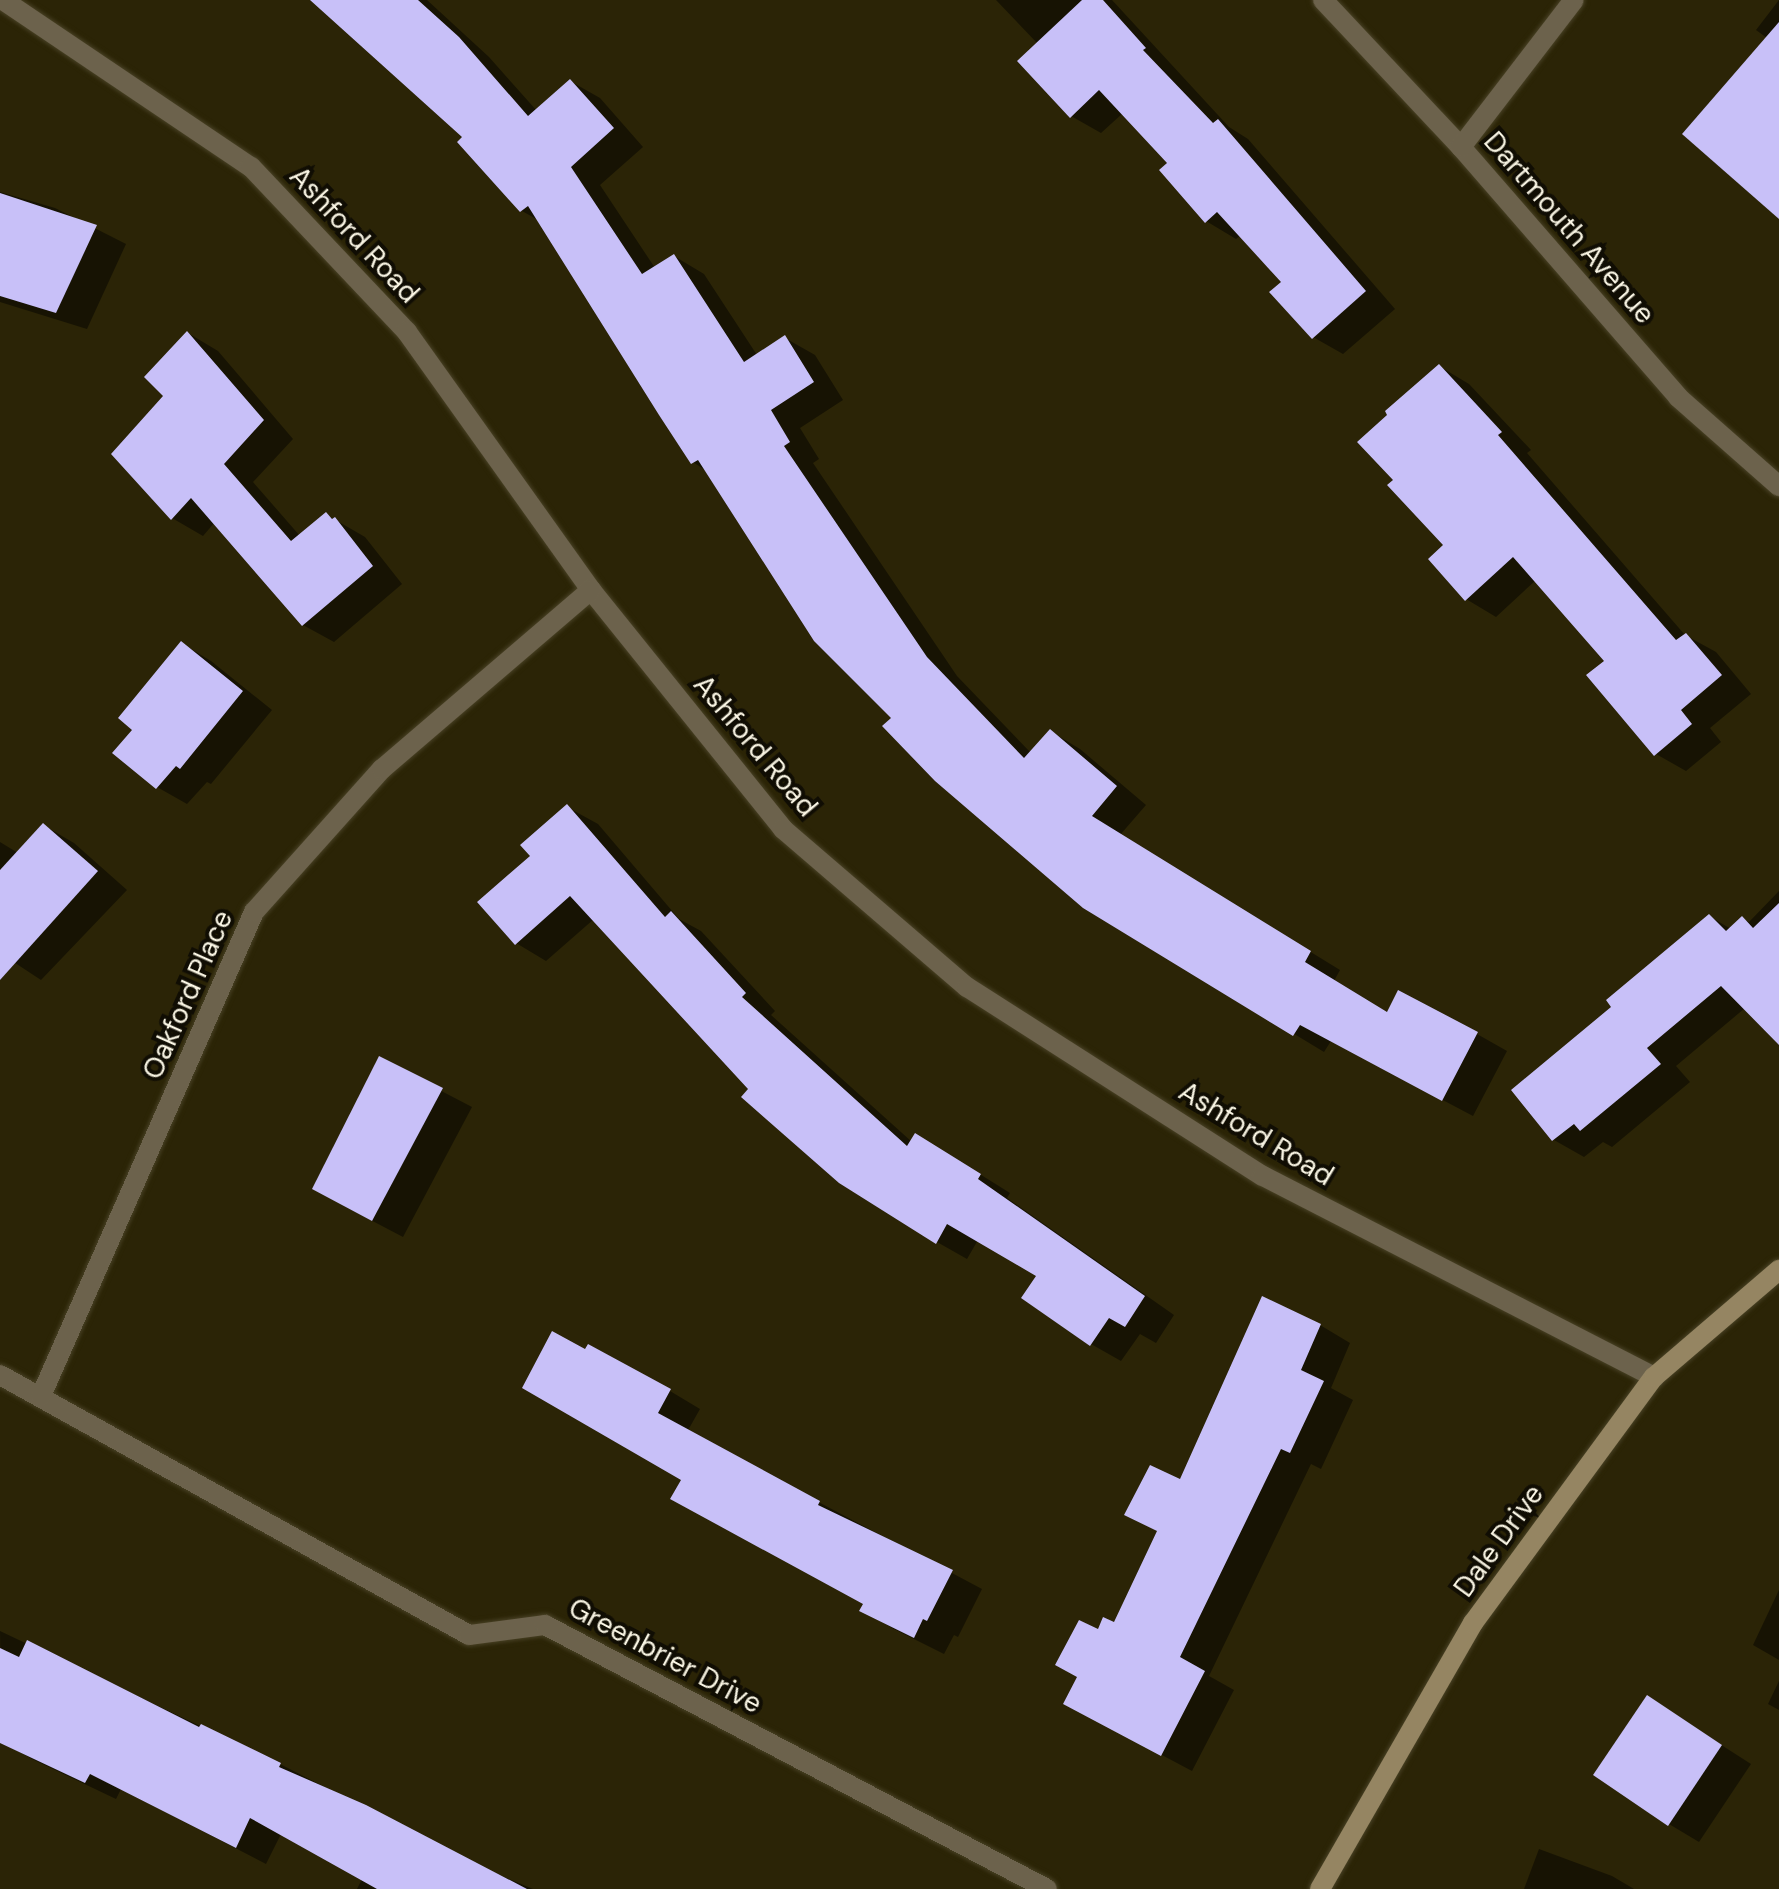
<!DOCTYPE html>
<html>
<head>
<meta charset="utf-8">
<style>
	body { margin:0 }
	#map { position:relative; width:1779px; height:1889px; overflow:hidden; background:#2b2406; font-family:"DM Sans",sans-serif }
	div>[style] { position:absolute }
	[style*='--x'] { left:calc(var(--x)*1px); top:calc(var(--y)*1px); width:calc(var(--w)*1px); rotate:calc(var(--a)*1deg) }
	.shadow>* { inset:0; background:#0007 }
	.building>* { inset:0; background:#c8c0f8 }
	.roads { filter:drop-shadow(0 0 2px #484125) drop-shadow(0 0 2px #484125) }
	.street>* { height:20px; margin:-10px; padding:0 10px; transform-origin:10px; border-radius:10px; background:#6c624c }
	.secondary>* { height:20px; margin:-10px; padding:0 10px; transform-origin:10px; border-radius:10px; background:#958562 }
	span { translate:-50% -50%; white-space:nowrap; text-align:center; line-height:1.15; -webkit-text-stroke:8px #100d03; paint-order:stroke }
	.street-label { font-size:28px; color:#f9f5e4 }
</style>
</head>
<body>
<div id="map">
	<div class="shadow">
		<div style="clip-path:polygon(326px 0,427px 0,489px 57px,537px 111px,570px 81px,600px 98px,643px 147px,600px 185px,655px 268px,674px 256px,704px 274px,757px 355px,785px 338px,815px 355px,843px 400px,800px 428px,819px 459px,813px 463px,957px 676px,1031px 753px,1050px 731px,1080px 749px,1146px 805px,1120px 835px,1340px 970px,1334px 981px,1388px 1014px,1477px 1034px,1507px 1051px,1473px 1116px,1331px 1041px,1324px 1052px,1084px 906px,894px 718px,708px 472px,693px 462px,540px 221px,522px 211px,460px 142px,464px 137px)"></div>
		<div style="clip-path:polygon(996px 0,1112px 0,1229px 127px,1248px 139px,1395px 309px,1343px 354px,1313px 337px,1284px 282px,1241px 235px,1236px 239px,1206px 221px,1170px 163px,1123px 113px,1101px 133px,1071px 116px,1038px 44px)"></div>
		<div style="clip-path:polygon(1779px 0,1779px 215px,1767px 38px,1756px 30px)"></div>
		<div style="clip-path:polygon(0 192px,55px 208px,126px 244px,87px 329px,0 302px)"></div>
		<div style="clip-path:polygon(188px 333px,218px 351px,293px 439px,253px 482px,300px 536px,327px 515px,365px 537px,402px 584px,334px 642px,303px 625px,215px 522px,203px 536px,172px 518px,165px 395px)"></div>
		<div style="clip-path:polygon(1439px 366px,1469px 384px,1531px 450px,1527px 453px,1685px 635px,1716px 652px,1751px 694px,1710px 728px,1721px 742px,1686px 771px,1656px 754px,1606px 662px,1536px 580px,1496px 617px,1466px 599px,1446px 545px,1395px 480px)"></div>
		<div style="clip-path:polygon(181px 643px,211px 661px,272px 710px,211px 784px,207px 782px,187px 804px,157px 787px,135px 729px)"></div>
		<div style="clip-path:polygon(567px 807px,598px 824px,679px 919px,701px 931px,775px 1011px,771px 1015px,912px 1142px,946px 1153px,1010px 1193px,1007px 1198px,1174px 1315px,1156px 1343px,1140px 1334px,1121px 1361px,1091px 1344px,1039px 1275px,978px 1240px,967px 1259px,937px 1242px,751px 1089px,594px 919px,546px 961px,516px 943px,533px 856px)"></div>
		<div style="clip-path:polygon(43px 825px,74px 843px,127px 890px,41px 980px,0 953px,0 842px,18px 853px)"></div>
		<div style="clip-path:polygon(1779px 891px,1779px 1037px,1745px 1008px,1676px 1066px,1690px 1082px,1612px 1147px,1603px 1142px,1584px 1157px,1554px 1140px,1513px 1090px,1614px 1007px,1709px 916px,1731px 929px,1742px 919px,1749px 922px)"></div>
		<div style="clip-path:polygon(380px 1059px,472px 1107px,403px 1237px,344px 1206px)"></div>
		<div style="clip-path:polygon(1320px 1325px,1350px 1343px,1331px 1388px,1353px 1400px,1321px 1469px,1311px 1464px,1209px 1676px,1234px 1690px,1192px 1771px,1096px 1720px,1099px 1632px,1115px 1625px,1159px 1532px,1127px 1514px,1181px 1482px)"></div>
		<div style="clip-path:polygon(524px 1388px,670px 1391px,700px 1409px,687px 1432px,982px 1589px,958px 1637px,954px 1635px,944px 1654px,892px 1628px,862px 1610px,865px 1604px,684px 1479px)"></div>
		<div style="clip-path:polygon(1779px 1590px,1779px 1660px,1753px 1645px)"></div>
		<div style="clip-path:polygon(0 1631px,280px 1764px,480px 1867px,533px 1889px,357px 1889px,362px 1879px,281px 1834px,266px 1864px,121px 1789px,116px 1799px,32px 1759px,2px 1742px)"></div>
		<div style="clip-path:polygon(1779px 1681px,1779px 1710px,1768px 1704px)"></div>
		<div style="clip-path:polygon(1648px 1698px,1751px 1764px,1699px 1842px,1669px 1824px)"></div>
		<div style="clip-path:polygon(1539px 1849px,1612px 1876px,1634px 1889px,1524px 1889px)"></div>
	</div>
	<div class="building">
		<div style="clip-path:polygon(310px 0,418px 0,459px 37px,528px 116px,570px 79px,614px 128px,571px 167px,642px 274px,674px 254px,744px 362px,785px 335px,814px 382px,771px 410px,790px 442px,784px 446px,927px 657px,1024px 758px,1050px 729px,1117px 786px,1092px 816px,1311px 951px,1305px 962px,1387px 1012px,1398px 990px,1478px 1032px,1442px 1101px,1300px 1025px,1293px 1036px,1083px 908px,935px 781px,882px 726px,891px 718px,814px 641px,698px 460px,691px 464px,659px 415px,528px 206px,520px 212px,457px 142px,462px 137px)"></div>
		<div style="clip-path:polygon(1082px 0,1103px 0,1146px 48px,1143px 50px,1213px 123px,1218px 119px,1366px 291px,1312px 339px,1269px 292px,1281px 282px,1217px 212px,1205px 223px,1159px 170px,1167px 163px,1099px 90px,1070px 118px,1017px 61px)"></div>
		<div style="clip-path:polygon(1779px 22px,1779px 219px,1682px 134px)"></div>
		<div style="clip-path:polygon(0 193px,97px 225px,56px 313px,0 296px)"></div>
		<div style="clip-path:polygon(187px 331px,264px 420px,224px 464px,291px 541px,326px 512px,332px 519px,335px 517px,373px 566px,302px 626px,191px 498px,171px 520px,111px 454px,163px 396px,144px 377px)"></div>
		<div style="clip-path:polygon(1439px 364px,1502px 432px,1498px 435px,1676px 640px,1686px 633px,1722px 675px,1681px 710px,1692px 724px,1654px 756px,1586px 675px,1604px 661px,1513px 557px,1465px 601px,1428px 559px,1443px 545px,1387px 485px,1393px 480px,1357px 442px,1387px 415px,1385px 411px)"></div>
		<div style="clip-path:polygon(181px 641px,243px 691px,180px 769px,176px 766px,156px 789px,112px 753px,132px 730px,118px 718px)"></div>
		<div style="clip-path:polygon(567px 804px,665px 917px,671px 911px,746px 993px,742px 997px,907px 1146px,915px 1133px,981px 1174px,978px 1179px,1145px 1296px,1125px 1327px,1109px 1318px,1090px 1346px,1021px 1298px,1036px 1276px,947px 1224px,936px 1244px,839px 1183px,741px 1097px,748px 1089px,570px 896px,515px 945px,477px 902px,530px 856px,520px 845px)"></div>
		<div style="clip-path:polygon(43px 823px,98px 871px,0 980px,0 870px)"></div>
		<div style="clip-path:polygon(1779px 903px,1779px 1045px,1721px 986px,1647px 1048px,1661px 1064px,1580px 1131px,1574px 1124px,1552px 1141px,1511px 1090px,1611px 1007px,1606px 1000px,1709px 914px,1726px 931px,1742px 916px,1753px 928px)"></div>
		<div style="clip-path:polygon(379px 1056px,443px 1088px,372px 1221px,312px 1189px)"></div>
		<div style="clip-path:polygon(1262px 1296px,1321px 1324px,1301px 1370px,1324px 1381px,1290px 1453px,1281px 1449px,1180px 1657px,1205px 1671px,1161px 1756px,1063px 1704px,1077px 1677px,1055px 1665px,1079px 1620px,1098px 1629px,1103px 1617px,1114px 1622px,1157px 1531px,1124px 1515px,1150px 1465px,1180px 1479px)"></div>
		<div style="clip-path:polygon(552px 1331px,585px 1349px,588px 1344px,671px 1389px,658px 1413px,820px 1501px,818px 1505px,953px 1570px,927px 1621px,923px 1619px,914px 1638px,859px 1611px,863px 1604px,670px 1499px,681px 1480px,522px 1388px)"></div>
		<div style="clip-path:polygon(27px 1640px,199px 1727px,201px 1724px,281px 1763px,279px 1767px,366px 1805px,527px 1889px,377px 1889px,250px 1818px,236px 1848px,90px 1774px,85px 1783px,0 1743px,0 1648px,19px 1657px)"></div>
		<div style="clip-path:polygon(1647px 1695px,1722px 1745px,1668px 1826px,1593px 1775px)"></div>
	</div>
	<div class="roads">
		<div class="street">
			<div style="--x:3;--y:0;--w:299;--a:34"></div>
			<div style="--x:251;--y:167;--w:227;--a:46.6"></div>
			<div style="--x:407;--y:332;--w:317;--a:54.5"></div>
			<div style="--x:591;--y:590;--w:307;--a:51.2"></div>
			<div style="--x:783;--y:829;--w:243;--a:40.7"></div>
			<div style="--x:967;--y:987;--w:351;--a:32.6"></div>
			<div style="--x:1263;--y:1176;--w:440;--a:27.2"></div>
			<div style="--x:1323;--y:0;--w:202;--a:46.8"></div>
			<div style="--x:1461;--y:147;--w:331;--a:49"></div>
			<div style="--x:1678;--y:397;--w:135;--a:41.4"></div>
			<div style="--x:1461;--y:147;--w:185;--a:-52.5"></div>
			<div style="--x:0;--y:1375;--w:536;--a:29"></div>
			<div style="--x:469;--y:1635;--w:77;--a:-7.5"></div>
			<div style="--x:545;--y:1625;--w:567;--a:27.74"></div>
			<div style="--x:41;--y:1396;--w:529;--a:-66.25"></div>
			<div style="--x:254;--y:912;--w:192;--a:-48.2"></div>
			<div style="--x:382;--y:769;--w:275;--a:-40.6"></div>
		</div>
		<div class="secondary">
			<div style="--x:1320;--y:1889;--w:307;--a:-60.1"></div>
			<div style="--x:1473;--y:1623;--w:305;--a:-53.7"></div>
			<div style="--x:1654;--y:1377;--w:165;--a:-40.6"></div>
		</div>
	</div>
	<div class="street-label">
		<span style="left:1569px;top:228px;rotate:49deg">Dartmouth Avenue</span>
		<span style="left:354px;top:235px;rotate:47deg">Ashford Road</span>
		<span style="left:755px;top:746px;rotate:50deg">Ashford Road</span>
		<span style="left:188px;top:995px;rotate:-66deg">Oakford Place</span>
		<span style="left:1256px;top:1134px;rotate:31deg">Ashford Road</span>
		<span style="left:1499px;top:1541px;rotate:-54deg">Dale Drive</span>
		<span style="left:665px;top:1656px;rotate:28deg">Greenbrier Drive</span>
	</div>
</div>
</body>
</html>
